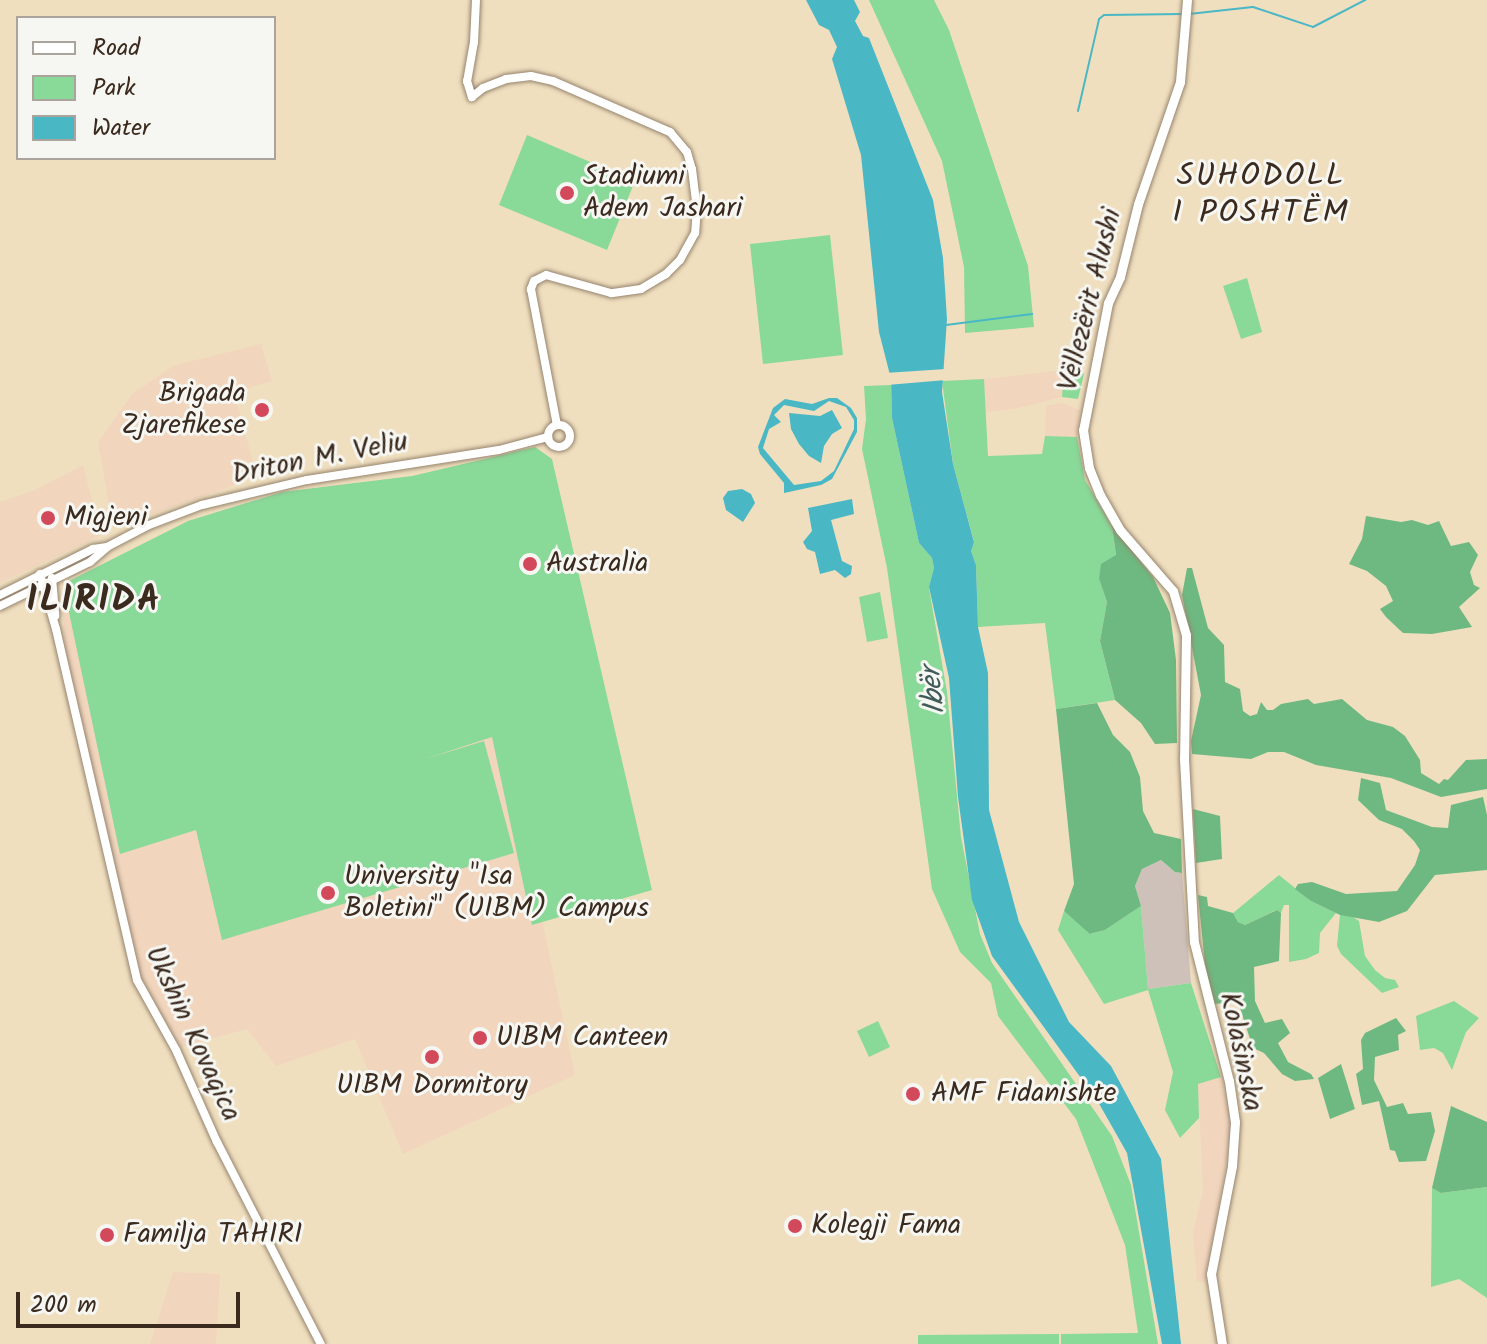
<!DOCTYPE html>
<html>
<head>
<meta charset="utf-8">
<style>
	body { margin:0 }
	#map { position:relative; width:1487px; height:1344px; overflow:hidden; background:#f0dfbf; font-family:Kalam,sans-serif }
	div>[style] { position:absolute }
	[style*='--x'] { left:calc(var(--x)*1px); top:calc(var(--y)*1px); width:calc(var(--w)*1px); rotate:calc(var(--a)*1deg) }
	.built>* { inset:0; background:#f1d5bd }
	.industrial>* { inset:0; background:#cec1ba }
	.green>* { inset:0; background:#89d999 }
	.forest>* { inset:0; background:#6eb981 }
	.water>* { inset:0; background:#4ab7c5 }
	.pier>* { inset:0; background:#f0dfbf }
	.stream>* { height:2px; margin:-1px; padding:0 1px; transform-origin:1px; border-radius:1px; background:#4ab7c5 }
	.roads { filter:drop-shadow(0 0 2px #96846e) drop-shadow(0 0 2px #96846e) }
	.tertiary>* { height:8px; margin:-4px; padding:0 4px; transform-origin:4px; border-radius:4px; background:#fff }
	.tertiary>.ring { margin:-4px; padding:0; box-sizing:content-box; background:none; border:8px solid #fff; border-radius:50% }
	.secondary>* { height:9px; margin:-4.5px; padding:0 4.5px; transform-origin:4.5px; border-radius:4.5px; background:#fff }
	.dots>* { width:22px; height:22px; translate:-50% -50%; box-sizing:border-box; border:4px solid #f6f6f2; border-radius:50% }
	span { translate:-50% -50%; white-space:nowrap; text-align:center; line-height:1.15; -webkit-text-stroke:6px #f6f6f2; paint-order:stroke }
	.poi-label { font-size:28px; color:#3b2a1e }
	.left { translate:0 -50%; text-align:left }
	.right { translate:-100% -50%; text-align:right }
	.street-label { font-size:28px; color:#3b2a1e }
	.water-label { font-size:30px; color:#405b58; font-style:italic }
	.quarter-label { font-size:32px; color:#3b2a1e; letter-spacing:2px }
	.district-label { font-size:36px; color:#3b2a1e; font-weight:700; letter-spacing:2px }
	.legend { position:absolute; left:16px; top:16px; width:260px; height:144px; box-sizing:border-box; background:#f6f6f2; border:2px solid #aba49d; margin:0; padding:10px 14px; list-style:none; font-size:24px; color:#3b2a1e }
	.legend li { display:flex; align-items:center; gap:16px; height:40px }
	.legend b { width:40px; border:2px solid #aba49d }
	.scale { position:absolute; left:16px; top:1292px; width:224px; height:36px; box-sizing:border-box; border:4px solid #3b2a1e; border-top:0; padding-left:10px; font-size:24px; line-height:28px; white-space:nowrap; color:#3b2a1e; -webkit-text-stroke:6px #f6f6f2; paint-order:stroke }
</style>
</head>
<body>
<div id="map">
	<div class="built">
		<div style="clip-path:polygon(261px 344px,272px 381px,234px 392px,257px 477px,113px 528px,98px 442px,132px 394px,175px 365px)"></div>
		<div style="clip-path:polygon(1064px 370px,1062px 397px,1015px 409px,986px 412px,984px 379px)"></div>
		<div style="clip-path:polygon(1062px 403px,1080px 410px,1077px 437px,1045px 436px,1046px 406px)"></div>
		<div style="clip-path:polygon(83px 465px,101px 535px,0 583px,0 502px,35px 490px)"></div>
		<div style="clip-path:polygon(465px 559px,575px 1075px,403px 1154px,355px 1039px,276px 1066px,247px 1029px,181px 1047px,140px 979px,65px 655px,63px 601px,66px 591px)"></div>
		<div style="clip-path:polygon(1221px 1077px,1232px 1126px,1206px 1282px,1197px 1282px,1193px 1233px,1203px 1190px,1198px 1084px)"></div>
		<div style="clip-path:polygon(173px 1272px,220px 1274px,216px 1344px,150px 1344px)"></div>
	</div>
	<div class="industrial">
		<div style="clip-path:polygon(1161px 860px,1175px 872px,1182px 873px,1191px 983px,1148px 989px,1141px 906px,1135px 886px,1142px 869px)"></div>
	</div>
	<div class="green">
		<div style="clip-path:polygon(869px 0,934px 0,949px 30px,1028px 266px,1034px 327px,965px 333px,964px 267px,942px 161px)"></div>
		<div style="clip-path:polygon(527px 135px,635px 181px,607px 250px,499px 205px)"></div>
		<div style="clip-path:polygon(830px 235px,843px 355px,763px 364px,750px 244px)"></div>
		<div style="clip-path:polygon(1247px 278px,1262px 332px,1241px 339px,1223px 286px)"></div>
		<div style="clip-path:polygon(1064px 370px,1080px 370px,1084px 374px,1078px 399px,1062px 397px)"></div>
		<div style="clip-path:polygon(984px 379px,988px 456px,1042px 454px,1045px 436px,1077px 437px,1085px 480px,1112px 526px,1116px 556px,1099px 579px,1107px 602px,1100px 641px,1115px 700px,1056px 709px,1045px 623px,978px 627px,976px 565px,971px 551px,974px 541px,953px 464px,942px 381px)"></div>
		<div style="clip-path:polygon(891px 385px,892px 418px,919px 543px,932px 558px,934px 568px,929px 588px,947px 692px,961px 837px,980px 934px,992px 963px,1112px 1136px,1131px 1185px,1158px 1344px,1061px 1344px,1061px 1334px,1138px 1333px,1125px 1245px,1076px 1119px,998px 1016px,991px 983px,960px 952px,932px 889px,887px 568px,862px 449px,866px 419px,864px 386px)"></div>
		<div style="clip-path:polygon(535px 447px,552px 459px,652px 890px,532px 925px,492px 737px,425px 759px,484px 741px,514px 853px,222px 940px,196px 830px,120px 854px,63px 584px,188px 521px,282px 492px,412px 476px)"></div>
		<div style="clip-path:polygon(880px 592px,888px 638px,867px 642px,859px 597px)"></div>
		<div style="clip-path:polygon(1279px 875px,1311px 901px,1336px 913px,1320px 933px,1319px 953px,1306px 959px,1289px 962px,1289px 905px,1284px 905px,1281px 913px,1276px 910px,1245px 925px,1238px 922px,1233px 913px)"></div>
		<div style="clip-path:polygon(1141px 906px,1148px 989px,1191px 983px,1221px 1077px,1198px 1084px,1199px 1118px,1180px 1138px,1165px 1110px,1173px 1072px,1148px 990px,1104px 1004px,1058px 930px,1064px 911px,1091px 934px,1105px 930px)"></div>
		<div style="clip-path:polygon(1340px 915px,1350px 915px,1359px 921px,1365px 956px,1375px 970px,1385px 978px,1395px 980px,1399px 987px,1382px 993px,1341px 954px,1337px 946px)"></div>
		<div style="clip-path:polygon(1454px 1001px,1479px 1018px,1466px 1032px,1452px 1070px,1443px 1053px,1434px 1048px,1420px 1050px,1416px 1016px)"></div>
		<div style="clip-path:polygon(878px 1021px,890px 1047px,869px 1057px,857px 1031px)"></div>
		<div style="clip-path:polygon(1487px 1187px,1487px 1298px,1459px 1279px,1431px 1287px,1432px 1188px,1441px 1193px)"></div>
		<div style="clip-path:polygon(1059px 1334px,1059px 1344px,918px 1344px,918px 1335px)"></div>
	</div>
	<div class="forest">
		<div style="clip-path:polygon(1366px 516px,1401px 522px,1412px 520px,1428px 525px,1439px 521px,1451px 546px,1469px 542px,1478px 555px,1470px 572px,1474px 585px,1480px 588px,1459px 607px,1472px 627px,1432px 634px,1403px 633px,1386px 617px,1380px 609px,1393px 601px,1386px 586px,1367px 571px,1349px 564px,1362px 539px)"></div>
		<div style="clip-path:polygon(1112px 526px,1153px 577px,1170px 613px,1176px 660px,1177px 743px,1155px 744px,1141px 723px,1115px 700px,1100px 641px,1107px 602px,1099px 579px,1101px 564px,1116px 555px)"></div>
		<div style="clip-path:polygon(1187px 568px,1192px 568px,1208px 628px,1224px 645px,1225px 682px,1240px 689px,1243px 711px,1250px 716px,1257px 714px,1261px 702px,1267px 710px,1273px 710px,1281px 704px,1308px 699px,1314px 704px,1342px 699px,1367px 720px,1393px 727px,1405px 736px,1420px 760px,1421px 773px,1439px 784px,1444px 779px,1448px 780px,1466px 760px,1487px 759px,1487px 789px,1441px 797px,1391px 778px,1316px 765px,1284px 752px,1268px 752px,1251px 759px,1192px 754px,1191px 741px,1201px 695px,1182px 595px)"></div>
		<div style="clip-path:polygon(1097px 703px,1113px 735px,1130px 752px,1140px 777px,1143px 811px,1154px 833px,1181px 839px,1182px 873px,1175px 872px,1161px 860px,1142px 869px,1135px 886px,1141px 906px,1105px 930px,1090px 934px,1064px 911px,1074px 884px,1056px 709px)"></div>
		<div style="clip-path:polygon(1361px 778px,1380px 783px,1386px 810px,1432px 827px,1448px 828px,1451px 805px,1483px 797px,1487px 815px,1487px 870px,1435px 875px,1407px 911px,1379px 922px,1340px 915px,1311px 901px,1295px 889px,1298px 884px,1312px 882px,1346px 894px,1397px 891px,1415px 865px,1420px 850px,1414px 841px,1402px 829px,1379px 820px,1358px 800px)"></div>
		<div style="clip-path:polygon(1193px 809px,1220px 816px,1222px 859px,1196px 863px)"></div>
		<div style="clip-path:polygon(1198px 895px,1207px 897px,1208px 906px,1233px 913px,1238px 922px,1245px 925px,1277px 910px,1281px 913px,1279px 961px,1254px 967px,1255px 1001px,1265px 1023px,1282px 1019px,1290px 1033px,1278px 1043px,1288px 1062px,1311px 1074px,1314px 1079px,1295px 1081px,1282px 1074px,1264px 1053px,1253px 1048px,1238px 1002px,1214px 1004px,1205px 964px)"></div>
		<div style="clip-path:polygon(1396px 1018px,1406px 1031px,1398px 1035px,1399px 1050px,1375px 1057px,1374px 1080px,1387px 1107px,1403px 1103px,1408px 1114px,1431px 1112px,1435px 1131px,1426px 1161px,1399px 1162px,1395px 1151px,1390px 1150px,1379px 1101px,1362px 1105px,1356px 1074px,1363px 1069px,1361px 1040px,1365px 1033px)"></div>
		<div style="clip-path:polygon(1341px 1064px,1355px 1109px,1330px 1119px,1318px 1078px)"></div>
		<div style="clip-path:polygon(1451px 1106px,1487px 1122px,1487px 1187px,1441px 1193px,1432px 1188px)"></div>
	</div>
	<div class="water">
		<div style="clip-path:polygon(806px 0,854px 0,860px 12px,855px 21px,863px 36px,869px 38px,933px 200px,943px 258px,947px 319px,942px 392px,953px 464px,974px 542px,971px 551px,976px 565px,978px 627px,988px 673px,989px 810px,1019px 922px,1069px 1022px,1111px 1066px,1161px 1159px,1181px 1344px,1162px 1344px,1127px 1153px,1097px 1100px,992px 956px,972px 900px,958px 797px,949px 678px,929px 587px,934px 568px,932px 558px,919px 543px,892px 418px,891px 379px,879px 332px,861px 155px,832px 59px,837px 47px,829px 30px,819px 25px)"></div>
		<div style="clip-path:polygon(evenodd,829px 398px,837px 398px,851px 408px,857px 418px,857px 432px,832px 479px,821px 485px,784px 493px,784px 483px,760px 454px,758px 447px,773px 408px,785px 399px,812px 404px,829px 398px,829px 401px,846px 407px,854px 420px,854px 429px,834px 471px,821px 481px,794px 485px,763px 448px,769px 429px,781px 422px,774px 415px,784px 405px,814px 411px,829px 401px)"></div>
		<div style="clip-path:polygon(832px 410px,842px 428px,832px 434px,824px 446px,821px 463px,809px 456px,799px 444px,791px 429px,789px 413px,820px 416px)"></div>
		<div style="clip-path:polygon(742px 489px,751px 494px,755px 503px,743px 522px,726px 510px,723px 498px,728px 491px)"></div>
		<div style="clip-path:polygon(852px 499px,854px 514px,831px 520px,842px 561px,852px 566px,851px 574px,845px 578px,835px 570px,820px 574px,815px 552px,807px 549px,803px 542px,812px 531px,808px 508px)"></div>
	</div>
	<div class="pier">
		<div style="clip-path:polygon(946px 369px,946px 380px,887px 385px,885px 373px)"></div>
	</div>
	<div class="stream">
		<div style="--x:1189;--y:14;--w:64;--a:-6.2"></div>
		<div style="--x:1253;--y:7;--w:63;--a:18.4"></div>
		<div style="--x:1313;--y:27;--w:59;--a:-27.4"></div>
		<div style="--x:1078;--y:111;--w:94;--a:-77.1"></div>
		<div style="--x:1099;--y:19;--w:6;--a:-39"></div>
		<div style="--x:1104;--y:15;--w:79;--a:-0.7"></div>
		<div style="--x:946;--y:325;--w:87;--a:-7.3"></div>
	</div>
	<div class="roads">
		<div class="tertiary">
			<div style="--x:476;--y:0;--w:42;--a:92.7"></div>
			<div style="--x:474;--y:42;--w:40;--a:100"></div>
			<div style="--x:467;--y:81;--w:17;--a:73"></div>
			<div style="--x:472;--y:97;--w:14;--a:-39"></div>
			<div style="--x:483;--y:88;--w:25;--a:-21"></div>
			<div style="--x:506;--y:79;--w:25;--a:-7"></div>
			<div style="--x:531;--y:76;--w:23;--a:13"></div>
			<div style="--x:553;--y:81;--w:128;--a:23.6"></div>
			<div style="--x:670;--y:132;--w:26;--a:50"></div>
			<div style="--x:687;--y:152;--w:18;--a:74"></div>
			<div style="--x:692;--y:169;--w:38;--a:83"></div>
			<div style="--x:697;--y:207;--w:26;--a:94"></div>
			<div style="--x:695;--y:233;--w:31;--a:119"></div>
			<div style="--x:680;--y:260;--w:20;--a:135"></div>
			<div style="--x:666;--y:274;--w:29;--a:149"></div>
			<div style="--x:641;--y:289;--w:30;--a:172"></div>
			<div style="--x:611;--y:293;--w:67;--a:-164.5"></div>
			<div style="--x:546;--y:275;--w:13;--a:153"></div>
			<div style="--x:534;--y:281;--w:9;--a:111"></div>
			<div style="--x:531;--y:289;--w:138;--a:79.2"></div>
			<div class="ring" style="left:548px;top:425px;width:14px;height:14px"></div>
			<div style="--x:40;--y:574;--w:57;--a:73.8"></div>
			<div style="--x:56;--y:629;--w:360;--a:77"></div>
			<div style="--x:137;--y:980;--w:80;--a:60.9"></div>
			<div style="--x:176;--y:1050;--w:101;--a:66"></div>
			<div style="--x:217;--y:1142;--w:227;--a:62.8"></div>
			<div style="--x:52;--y:578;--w:38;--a:85"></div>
			<div style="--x:0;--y:595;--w:104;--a:-26.3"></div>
			<div style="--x:93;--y:549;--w:14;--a:-8"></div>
			<div style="--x:0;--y:606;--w:100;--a:-26.1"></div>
			<div style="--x:90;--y:562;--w:23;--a:-41"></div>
			<div style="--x:107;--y:547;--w:47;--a:-27.6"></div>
			<div style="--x:149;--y:525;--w:57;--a:-20.7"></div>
			<div style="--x:202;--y:505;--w:108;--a:-13.4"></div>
			<div style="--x:307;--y:480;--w:194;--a:-8.9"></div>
			<div style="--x:499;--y:450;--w:51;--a:-14.9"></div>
		</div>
		<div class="secondary">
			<div style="--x:1187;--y:0;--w:82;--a:94.9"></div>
			<div style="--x:1180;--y:82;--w:129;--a:109"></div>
			<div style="--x:1138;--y:204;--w:75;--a:103.9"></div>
			<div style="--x:1120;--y:277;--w:29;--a:115"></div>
			<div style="--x:1108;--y:303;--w:129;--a:101.1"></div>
			<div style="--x:1083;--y:430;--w:38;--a:81"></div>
			<div style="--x:1089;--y:468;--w:29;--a:68"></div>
			<div style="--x:1100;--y:495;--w:40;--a:60.3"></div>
			<div style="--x:1120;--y:530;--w:81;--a:49"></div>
			<div style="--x:1173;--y:591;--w:46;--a:73.5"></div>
			<div style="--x:1186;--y:635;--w:124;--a:90.9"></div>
			<div style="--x:1184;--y:759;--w:183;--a:86.9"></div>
			<div style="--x:1194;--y:942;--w:143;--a:75.9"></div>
			<div style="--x:1229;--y:1081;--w:41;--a:81.7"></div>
			<div style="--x:1235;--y:1122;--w:44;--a:93.9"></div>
			<div style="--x:1232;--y:1166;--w:110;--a:101"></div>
			<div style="--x:1211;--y:1274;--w:71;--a:81.1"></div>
		</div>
	</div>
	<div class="dots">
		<div style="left:567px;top:193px;background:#d1495b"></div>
		<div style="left:262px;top:410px;background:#d1495b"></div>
		<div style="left:48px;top:518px;background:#d1495b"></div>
		<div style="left:530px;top:564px;background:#d1495b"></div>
		<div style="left:328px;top:893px;background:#d1495b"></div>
		<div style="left:480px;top:1038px;background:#d1495b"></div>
		<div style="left:432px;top:1057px;background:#d1495b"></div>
		<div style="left:913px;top:1094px;background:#d1495b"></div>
		<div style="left:795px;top:1226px;background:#d1495b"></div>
		<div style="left:107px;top:1235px;background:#d1495b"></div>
	</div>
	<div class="poi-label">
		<span class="left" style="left:583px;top:193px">Stadiumi<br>Adem Jashari</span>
		<span class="right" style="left:246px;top:410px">Brigada<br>Zjarefikese</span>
		<span class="left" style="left:64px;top:518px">Migjeni</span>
		<span class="left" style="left:546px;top:564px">Australia</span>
		<span class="left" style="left:344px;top:893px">University "Isa<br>Boletini" (UIBM) Campus</span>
		<span class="left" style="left:496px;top:1038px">UIBM Canteen</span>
		<span style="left:432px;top:1086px">UIBM Dormitory</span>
		<span class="left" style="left:931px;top:1094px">AMF Fidanishte</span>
		<span class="left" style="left:811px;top:1226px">Kolegji Fama</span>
		<span class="left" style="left:123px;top:1235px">Familja TAHIRI</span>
	</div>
	<div class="street-label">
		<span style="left:1091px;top:300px;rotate:-76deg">Vëllezërit Alushi</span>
		<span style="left:320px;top:459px;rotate:-11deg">Driton M. Veliu</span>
		<span style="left:192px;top:1034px;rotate:65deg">Ukshin Kovaqica</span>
		<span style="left:1240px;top:1052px;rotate:78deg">Kolašinska</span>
	</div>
	<div class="water-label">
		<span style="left:934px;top:691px;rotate:-96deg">Ibër</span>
	</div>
	<div class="quarter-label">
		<span style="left:1261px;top:196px">SUHODOLL<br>I POSHTËM</span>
	</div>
	<div class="district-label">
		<span style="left:94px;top:601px">ILIRIDA</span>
	</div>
	<ul class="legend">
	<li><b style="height:10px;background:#fff"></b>Road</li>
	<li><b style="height:22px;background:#89d999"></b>Park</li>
	<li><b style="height:22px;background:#4ab7c5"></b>Water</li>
	</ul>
	<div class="scale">200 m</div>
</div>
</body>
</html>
